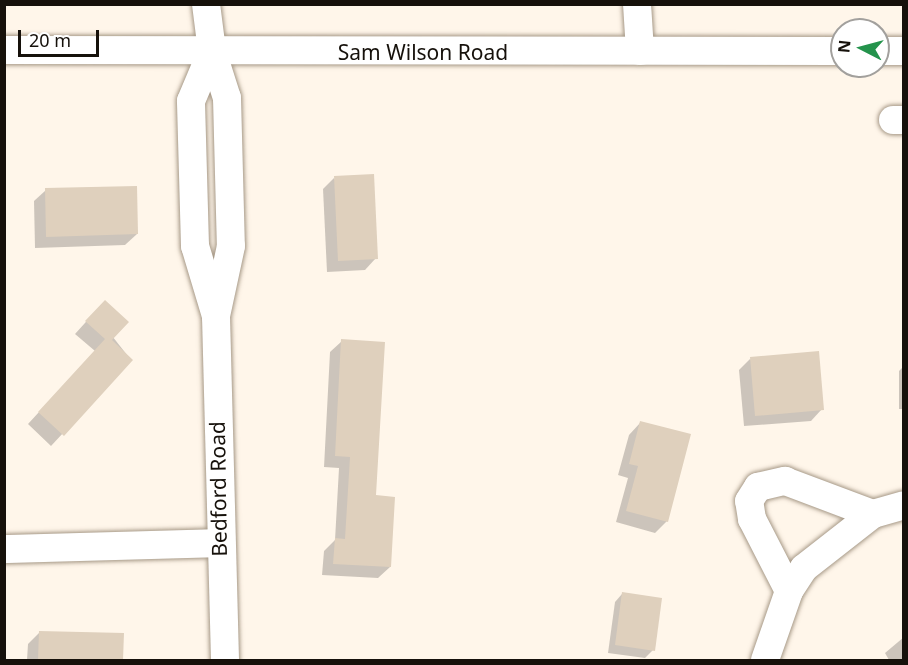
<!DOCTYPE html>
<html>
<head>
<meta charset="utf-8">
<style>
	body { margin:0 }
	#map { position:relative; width:908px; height:665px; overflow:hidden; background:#fff6ea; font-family:"Noto Sans",sans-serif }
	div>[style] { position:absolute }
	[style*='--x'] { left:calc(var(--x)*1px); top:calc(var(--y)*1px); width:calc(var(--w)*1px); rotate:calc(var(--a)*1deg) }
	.shadow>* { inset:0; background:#0003 }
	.building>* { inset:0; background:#dfd0bd }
	.roads { filter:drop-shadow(0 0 2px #a79987) drop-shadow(0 0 2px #a79987) }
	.minor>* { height:28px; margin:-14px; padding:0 14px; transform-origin:14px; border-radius:14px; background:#fff }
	span { translate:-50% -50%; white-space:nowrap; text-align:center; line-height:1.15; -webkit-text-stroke:4.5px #fff; paint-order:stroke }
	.street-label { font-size:21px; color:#16110b }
	.frame { position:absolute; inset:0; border:6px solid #16110b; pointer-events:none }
	.north { position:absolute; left:830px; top:18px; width:60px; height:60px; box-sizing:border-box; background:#fff; border:2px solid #a2a09d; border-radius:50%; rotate:276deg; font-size:16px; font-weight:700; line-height:24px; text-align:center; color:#16110b }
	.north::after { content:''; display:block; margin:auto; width:21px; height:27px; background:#24934c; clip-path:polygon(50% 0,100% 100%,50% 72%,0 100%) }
	.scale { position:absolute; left:18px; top:30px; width:81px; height:27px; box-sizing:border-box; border:3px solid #16110b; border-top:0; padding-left:8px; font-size:18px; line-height:21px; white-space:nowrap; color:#16110b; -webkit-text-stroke:4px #fff; paint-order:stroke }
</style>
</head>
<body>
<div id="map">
	<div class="shadow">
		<div style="clip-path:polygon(334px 178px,376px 258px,365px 270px,327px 272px,323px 189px)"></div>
		<div style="clip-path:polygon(46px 190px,137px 234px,125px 245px,35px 248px,34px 201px)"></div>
		<div style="clip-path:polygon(94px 313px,131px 360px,51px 446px,28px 424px,95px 351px,75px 334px)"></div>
		<div style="clip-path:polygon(342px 341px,390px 567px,378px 578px,322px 575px,324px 551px,335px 540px,339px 468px,324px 467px,330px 352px)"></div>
		<div style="clip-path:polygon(750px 359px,822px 409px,811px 421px,744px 426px,739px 370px)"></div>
		<div style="clip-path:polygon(904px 366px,904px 409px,899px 409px,899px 371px)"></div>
		<div style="clip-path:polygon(640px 423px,667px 521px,655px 533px,616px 522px,628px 478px,618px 475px,629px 435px)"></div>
		<div style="clip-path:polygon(622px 594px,653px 650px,645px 658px,608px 653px,615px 602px)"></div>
		<div style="clip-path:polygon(39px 633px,122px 635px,122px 660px,27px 660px,28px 644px)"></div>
		<div style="clip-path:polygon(904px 637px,904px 660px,889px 660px,885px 653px)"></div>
	</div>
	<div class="building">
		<div style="clip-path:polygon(374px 174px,378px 259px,338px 261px,334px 176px)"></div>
		<div style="clip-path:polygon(137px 186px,138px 234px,46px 237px,45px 188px)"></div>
		<div style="clip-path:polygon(105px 300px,129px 322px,112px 340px,133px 360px,64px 436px,38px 412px,105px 339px,85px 321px)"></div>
		<div style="clip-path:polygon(341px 339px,385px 342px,376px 495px,395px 497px,391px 567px,333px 564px,335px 538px,345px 539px,350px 457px,335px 456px)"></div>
		<div style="clip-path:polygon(819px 351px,824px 410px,755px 416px,750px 357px)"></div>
		<div style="clip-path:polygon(640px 421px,691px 434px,668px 522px,626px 511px,638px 466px,629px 464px)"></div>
		<div style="clip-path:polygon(622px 592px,662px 598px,655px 651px,615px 645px)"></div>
		<div style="clip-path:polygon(39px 631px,124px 633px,123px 660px,38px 660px)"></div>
	</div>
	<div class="roads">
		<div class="minor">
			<div style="--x:206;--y:4;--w:47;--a:82.7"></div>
			<div style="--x:212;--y:51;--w:49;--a:72.3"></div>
			<div style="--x:227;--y:98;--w:148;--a:88.5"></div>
			<div style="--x:231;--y:246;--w:72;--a:102.1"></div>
			<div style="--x:216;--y:316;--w:73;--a:-106.7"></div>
			<div style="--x:195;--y:246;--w:145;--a:-91.6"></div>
			<div style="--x:191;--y:101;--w:54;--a:-67.2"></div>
			<div style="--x:637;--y:4;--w:47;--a:86.3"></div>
			<div style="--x:4;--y:50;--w:838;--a:0.07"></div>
			<div style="--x:878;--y:51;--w:26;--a:0"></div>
			<div style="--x:893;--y:120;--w:11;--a:0"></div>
			<div style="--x:216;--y:316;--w:344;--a:88.5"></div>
			<div style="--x:4;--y:549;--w:214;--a:-1.6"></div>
			<div style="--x:789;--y:591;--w:81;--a:-117.2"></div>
			<div style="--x:752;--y:519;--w:18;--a:-99"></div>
			<div style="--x:749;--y:501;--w:17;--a:-57"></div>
			<div style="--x:758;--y:487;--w:28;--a:-13"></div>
			<div style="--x:785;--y:481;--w:94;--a:20.6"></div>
			<div style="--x:765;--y:660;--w:73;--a:-70.8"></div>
			<div style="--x:789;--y:591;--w:27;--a:-57"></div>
			<div style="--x:804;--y:568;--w:88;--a:-38"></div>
			<div style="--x:873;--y:514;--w:32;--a:-16"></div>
		</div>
	</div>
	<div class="street-label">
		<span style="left:423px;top:52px">Sam Wilson Road</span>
		<span style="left:218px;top:489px;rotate:-91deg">Bedford Road</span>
	</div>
	<div class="frame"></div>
	<div class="north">N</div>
	<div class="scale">20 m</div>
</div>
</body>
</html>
